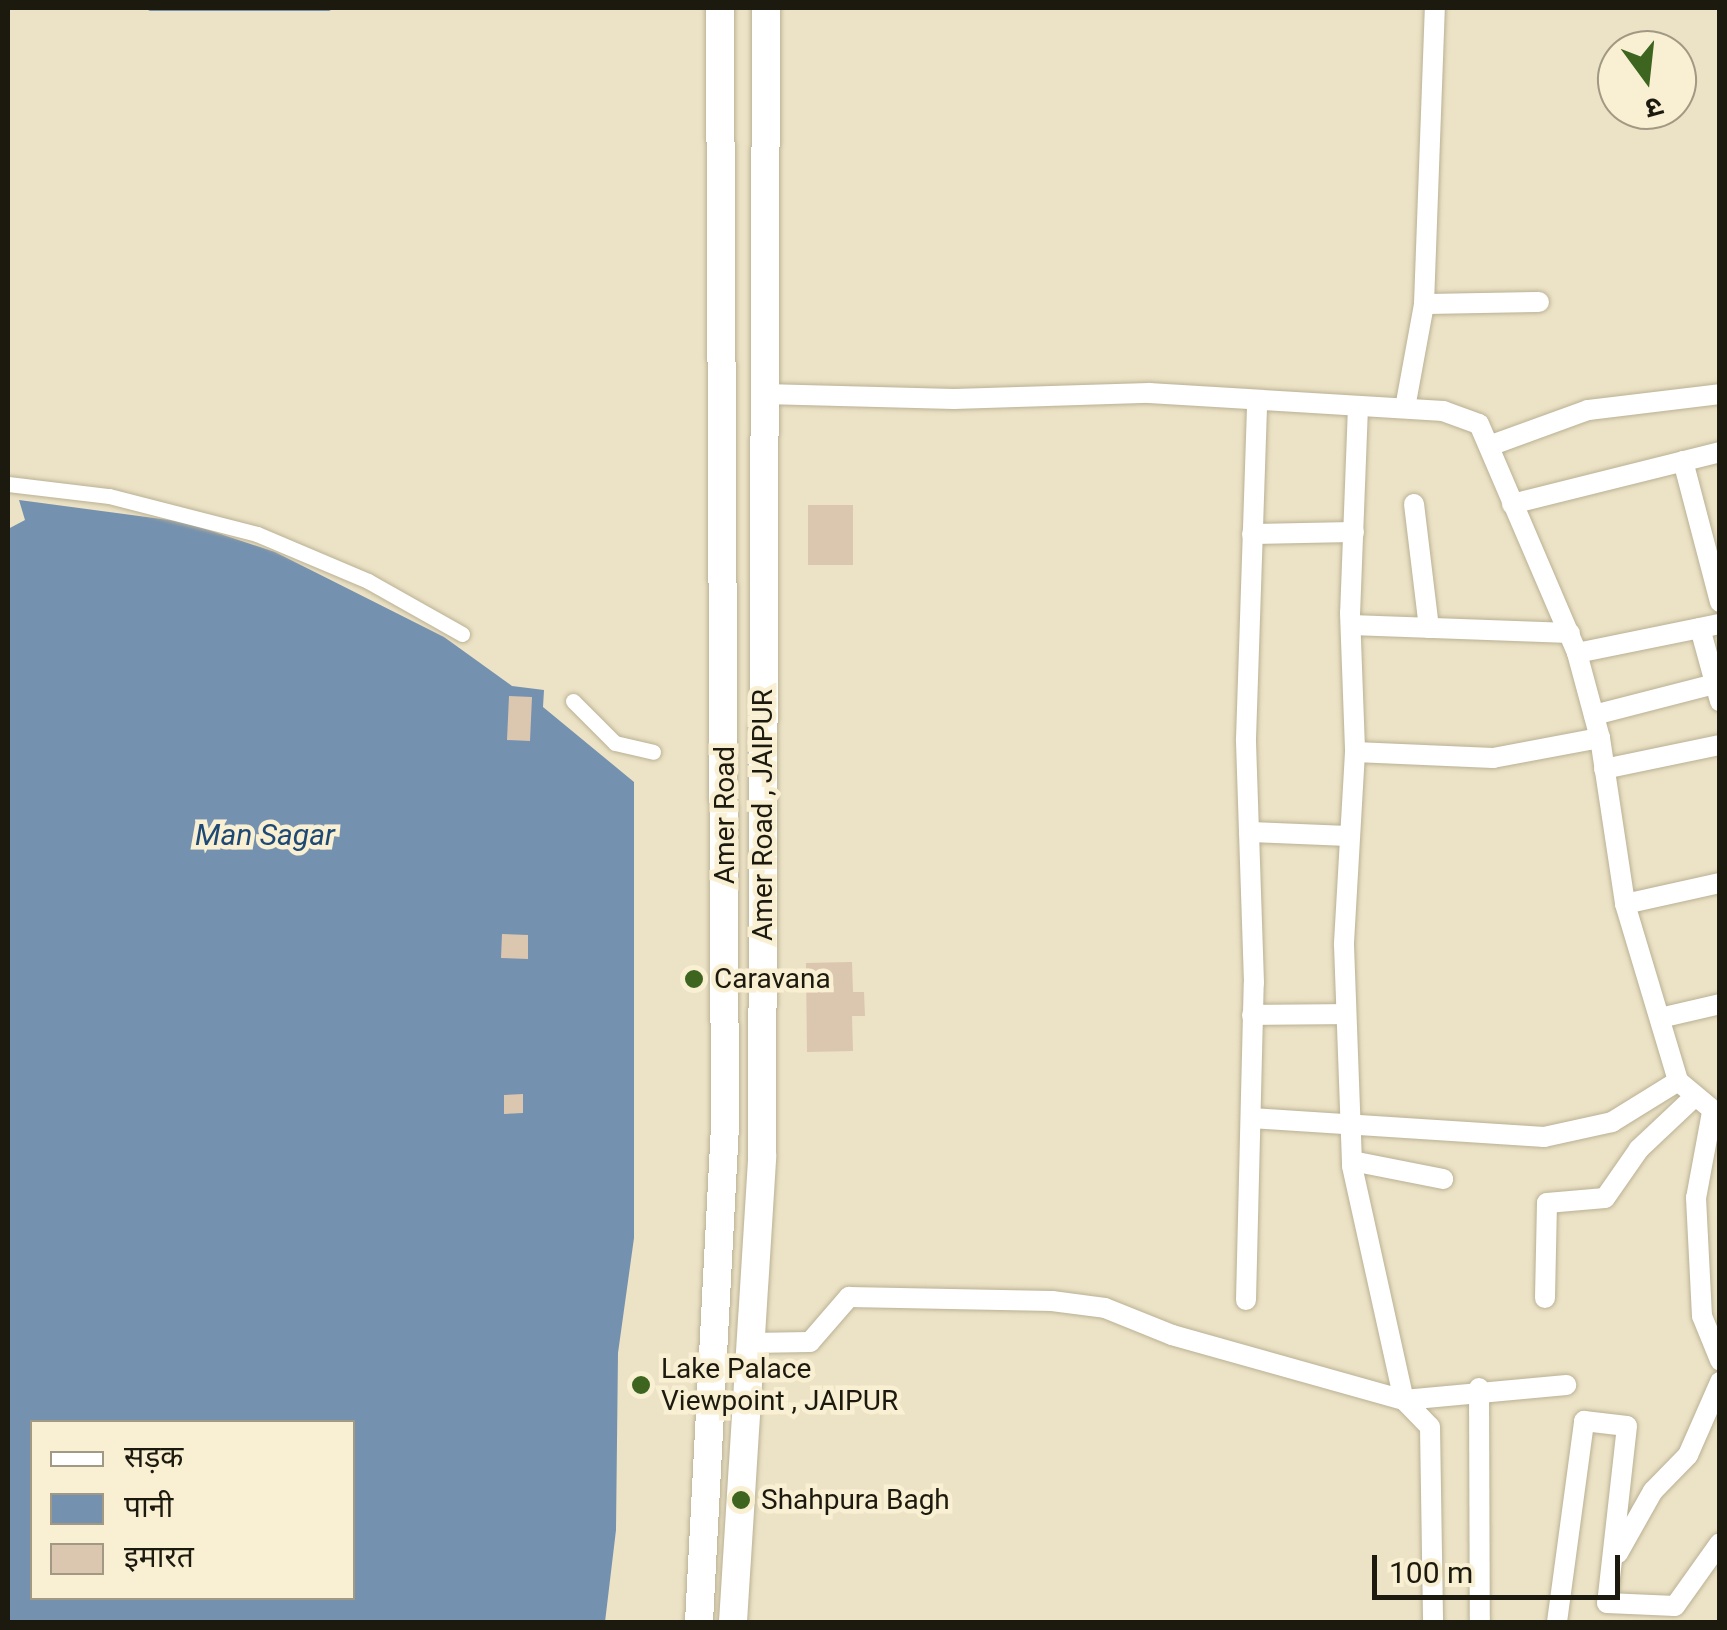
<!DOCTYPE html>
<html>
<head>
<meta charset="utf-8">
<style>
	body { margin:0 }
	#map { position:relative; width:1727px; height:1630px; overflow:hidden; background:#ece2c5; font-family:Roboto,"Noto Sans Devanagari",sans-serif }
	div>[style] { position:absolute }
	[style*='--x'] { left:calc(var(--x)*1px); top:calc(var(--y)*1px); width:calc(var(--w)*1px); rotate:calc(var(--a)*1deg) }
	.water>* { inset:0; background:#7491b0 }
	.stream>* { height:5px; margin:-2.5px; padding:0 2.5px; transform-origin:2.5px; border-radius:2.5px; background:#7491b0 }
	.building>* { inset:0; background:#dbc6af }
	.roads { filter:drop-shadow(0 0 2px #bab195) drop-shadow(0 0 2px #bab195) }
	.pedestrian>* { height:15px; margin:-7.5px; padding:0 7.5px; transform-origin:7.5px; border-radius:7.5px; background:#fff }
	.minor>* { height:20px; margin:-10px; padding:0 10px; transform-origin:10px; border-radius:10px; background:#fff }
	.secondary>* { height:28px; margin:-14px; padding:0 14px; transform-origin:14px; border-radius:14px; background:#fff }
	.dots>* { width:28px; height:28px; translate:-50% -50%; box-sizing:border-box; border:5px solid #f9efd2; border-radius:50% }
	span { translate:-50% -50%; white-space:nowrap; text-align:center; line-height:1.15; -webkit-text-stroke:9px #f9efd2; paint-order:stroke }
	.street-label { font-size:28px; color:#1c190e }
	.poi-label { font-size:28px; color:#1c190e }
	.left { translate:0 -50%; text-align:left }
	.water-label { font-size:30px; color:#1e4974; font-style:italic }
	.frame { position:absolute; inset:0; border:10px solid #1c190e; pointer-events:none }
	.legend { position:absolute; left:30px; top:1420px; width:325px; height:180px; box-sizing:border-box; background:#f9efd2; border:2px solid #a19984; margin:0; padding:12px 18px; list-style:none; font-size:30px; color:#1c190e }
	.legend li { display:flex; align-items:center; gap:20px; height:50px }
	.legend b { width:50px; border:2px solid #a19984 }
	.north { position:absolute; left:1597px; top:30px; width:100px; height:100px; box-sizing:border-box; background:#f9efd2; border:2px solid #a19984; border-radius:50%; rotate:165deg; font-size:28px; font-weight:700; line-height:40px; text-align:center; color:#1c190e }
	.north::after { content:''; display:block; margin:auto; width:35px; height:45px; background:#3e6520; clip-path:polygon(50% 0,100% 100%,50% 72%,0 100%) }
	.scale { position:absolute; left:1372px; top:1555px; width:248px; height:45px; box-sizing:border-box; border:5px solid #1c190e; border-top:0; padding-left:12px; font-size:30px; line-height:35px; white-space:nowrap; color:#1c190e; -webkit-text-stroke:8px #f9efd2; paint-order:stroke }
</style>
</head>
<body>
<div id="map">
	<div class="water">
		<div style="clip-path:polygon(evenodd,19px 500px,184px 522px,275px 552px,444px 637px,512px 686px,544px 690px,543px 707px,634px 782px,634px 1238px,618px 1353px,616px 1530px,605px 1622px,8px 1622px,8px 529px,25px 520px,19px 500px,32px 1422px,352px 1422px,352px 1598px,32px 1598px,32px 1422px)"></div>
	</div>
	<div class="stream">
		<div style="--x:150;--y:8;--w:178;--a:0"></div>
	</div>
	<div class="building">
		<div style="clip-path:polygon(808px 505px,853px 505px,853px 565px,808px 565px)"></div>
		<div style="clip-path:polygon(509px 696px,532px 697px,530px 741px,507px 740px)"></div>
		<div style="clip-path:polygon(502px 934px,528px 935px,528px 959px,501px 958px)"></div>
		<div style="clip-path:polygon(852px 962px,853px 992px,864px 992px,865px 1016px,852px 1016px,853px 1051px,807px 1052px,806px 963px)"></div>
		<div style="clip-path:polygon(523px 1094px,523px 1113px,504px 1114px,504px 1095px)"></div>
	</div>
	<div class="roads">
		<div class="pedestrian">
			<div style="--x:8;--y:484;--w:102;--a:6.8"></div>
			<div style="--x:109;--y:496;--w:153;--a:14.4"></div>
			<div style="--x:257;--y:534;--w:121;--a:22.9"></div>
			<div style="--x:368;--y:581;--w:108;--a:29.4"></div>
			<div style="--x:573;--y:701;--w:59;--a:45"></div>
			<div style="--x:615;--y:743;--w:39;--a:13"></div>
		</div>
		<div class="minor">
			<div style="--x:1424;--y:304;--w:296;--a:-87.9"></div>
			<div style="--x:764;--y:394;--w:190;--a:1.5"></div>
			<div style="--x:954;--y:399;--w:195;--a:-1.8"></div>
			<div style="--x:1149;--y:393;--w:295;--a:3.5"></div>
			<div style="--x:1443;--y:411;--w:38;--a:20"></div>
			<div style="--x:1479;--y:424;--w:249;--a:66.8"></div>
			<div style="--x:1577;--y:653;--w:88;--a:74.9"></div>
			<div style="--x:1600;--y:738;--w:168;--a:81.4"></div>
			<div style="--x:1625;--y:904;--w:185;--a:73.3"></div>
			<div style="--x:1678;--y:1081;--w:55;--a:39.8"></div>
			<div style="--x:1358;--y:407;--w:206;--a:92.2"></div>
			<div style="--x:1350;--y:613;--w:139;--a:87.9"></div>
			<div style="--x:1355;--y:752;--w:193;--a:93.3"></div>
			<div style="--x:1344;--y:945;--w:221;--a:87.9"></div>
			<div style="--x:1352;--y:1166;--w:240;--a:77.5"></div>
			<div style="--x:1404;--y:1400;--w:37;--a:46"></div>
			<div style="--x:1430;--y:1427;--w:195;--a:89.1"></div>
			<div style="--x:1405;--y:408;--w:106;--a:-79.6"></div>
			<div style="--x:1424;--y:304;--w:115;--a:-1"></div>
			<div style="--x:1489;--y:446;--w:105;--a:-20"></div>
			<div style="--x:1588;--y:410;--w:133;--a:-6.9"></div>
			<div style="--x:1683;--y:461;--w:146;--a:75.3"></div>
			<div style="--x:1414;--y:504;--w:125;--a:83.1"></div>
			<div style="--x:1512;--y:504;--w:214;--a:-14"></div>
			<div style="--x:1252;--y:534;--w:102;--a:-1.1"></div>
			<div style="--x:1351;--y:625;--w:219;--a:2.1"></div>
			<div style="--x:1700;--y:628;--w:76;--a:74.7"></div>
			<div style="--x:1577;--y:653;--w:146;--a:-11.5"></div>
			<div style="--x:1594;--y:715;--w:125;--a:-14.4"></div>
			<div style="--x:1355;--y:752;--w:138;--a:2.5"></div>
			<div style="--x:1493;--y:758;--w:109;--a:-10.6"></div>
			<div style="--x:1604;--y:769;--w:118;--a:-11.7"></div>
			<div style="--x:1249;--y:832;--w:101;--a:2.3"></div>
			<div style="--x:1625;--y:904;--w:97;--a:-12.5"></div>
			<div style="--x:1252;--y:1015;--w:93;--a:-0.6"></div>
			<div style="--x:1660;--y:1018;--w:62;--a:-13.1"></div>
			<div style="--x:1712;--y:1112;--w:87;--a:100.5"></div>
			<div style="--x:1696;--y:1198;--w:118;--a:87.1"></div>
			<div style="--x:1702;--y:1316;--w:48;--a:67.8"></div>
			<div style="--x:1251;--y:1118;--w:294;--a:3.7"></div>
			<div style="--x:1544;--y:1137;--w:70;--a:-12.4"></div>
			<div style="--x:1612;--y:1122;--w:78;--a:-31.8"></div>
			<div style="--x:1352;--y:1161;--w:93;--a:11.2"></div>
			<div style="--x:1545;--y:1298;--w:95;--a:-88.8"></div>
			<div style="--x:1547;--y:1203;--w:58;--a:-4.9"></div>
			<div style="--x:1605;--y:1198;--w:60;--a:-55.2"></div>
			<div style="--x:1639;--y:1149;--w:71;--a:-43.3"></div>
			<div style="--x:1246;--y:1300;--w:317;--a:-88.6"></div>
			<div style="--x:1254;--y:983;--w:244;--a:-91.9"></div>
			<div style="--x:1246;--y:739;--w:335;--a:-88.1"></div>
			<div style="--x:750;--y:1343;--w:60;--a:-1"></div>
			<div style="--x:810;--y:1342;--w:60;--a:-49.1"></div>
			<div style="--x:849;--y:1297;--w:203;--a:1.1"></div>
			<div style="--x:1052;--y:1301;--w:53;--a:7.5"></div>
			<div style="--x:1105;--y:1308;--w:72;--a:21.9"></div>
			<div style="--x:1172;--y:1335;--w:241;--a:15.7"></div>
			<div style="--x:1404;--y:1400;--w:163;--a:-5.3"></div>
			<div style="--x:1479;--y:1388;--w:234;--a:89.8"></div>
			<div style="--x:1618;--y:1553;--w:71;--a:-60.6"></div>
			<div style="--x:1653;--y:1491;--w:50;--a:-45.8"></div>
			<div style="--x:1688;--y:1455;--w:80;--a:-66.3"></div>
			<div style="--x:1557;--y:1622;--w:203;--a:-82.3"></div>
			<div style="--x:1584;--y:1421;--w:43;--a:6.6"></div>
			<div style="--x:1627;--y:1426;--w:178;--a:96.4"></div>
			<div style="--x:1607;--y:1603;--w:68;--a:2.5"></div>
			<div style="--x:1675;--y:1606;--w:77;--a:-54.5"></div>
		</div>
		<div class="secondary">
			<div style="--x:699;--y:1622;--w:492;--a:-87"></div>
			<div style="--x:725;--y:1131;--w:1123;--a:-90.26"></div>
			<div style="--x:733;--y:1622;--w:466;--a:-86.4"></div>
			<div style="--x:762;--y:1157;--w:1149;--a:-89.8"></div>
		</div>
	</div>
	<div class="dots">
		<div style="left:694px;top:979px;background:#3e6520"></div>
		<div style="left:641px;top:1385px;background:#3e6520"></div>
		<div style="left:741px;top:1500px;background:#3e6520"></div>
	</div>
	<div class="street-label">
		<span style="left:725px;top:815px;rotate:-90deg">Amer Road</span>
		<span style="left:763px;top:815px;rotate:-90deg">Amer Road , JAIPUR</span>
	</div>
	<div class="poi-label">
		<span class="left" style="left:714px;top:979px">Caravana</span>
		<span class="left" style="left:661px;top:1385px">Lake Palace<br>Viewpoint , JAIPUR</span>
		<span class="left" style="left:761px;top:1500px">Shahpura Bagh</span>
	</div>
	<div class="water-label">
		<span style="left:265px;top:835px">Man Sagar</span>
	</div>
	<div class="frame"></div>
	<ul class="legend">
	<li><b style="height:12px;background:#fff"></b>सड़क</li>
	<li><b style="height:28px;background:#7491b0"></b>पानी</li>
	<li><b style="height:28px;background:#dbc6af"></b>इमारत</li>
	</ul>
	<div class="north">उ</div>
	<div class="scale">100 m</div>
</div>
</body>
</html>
